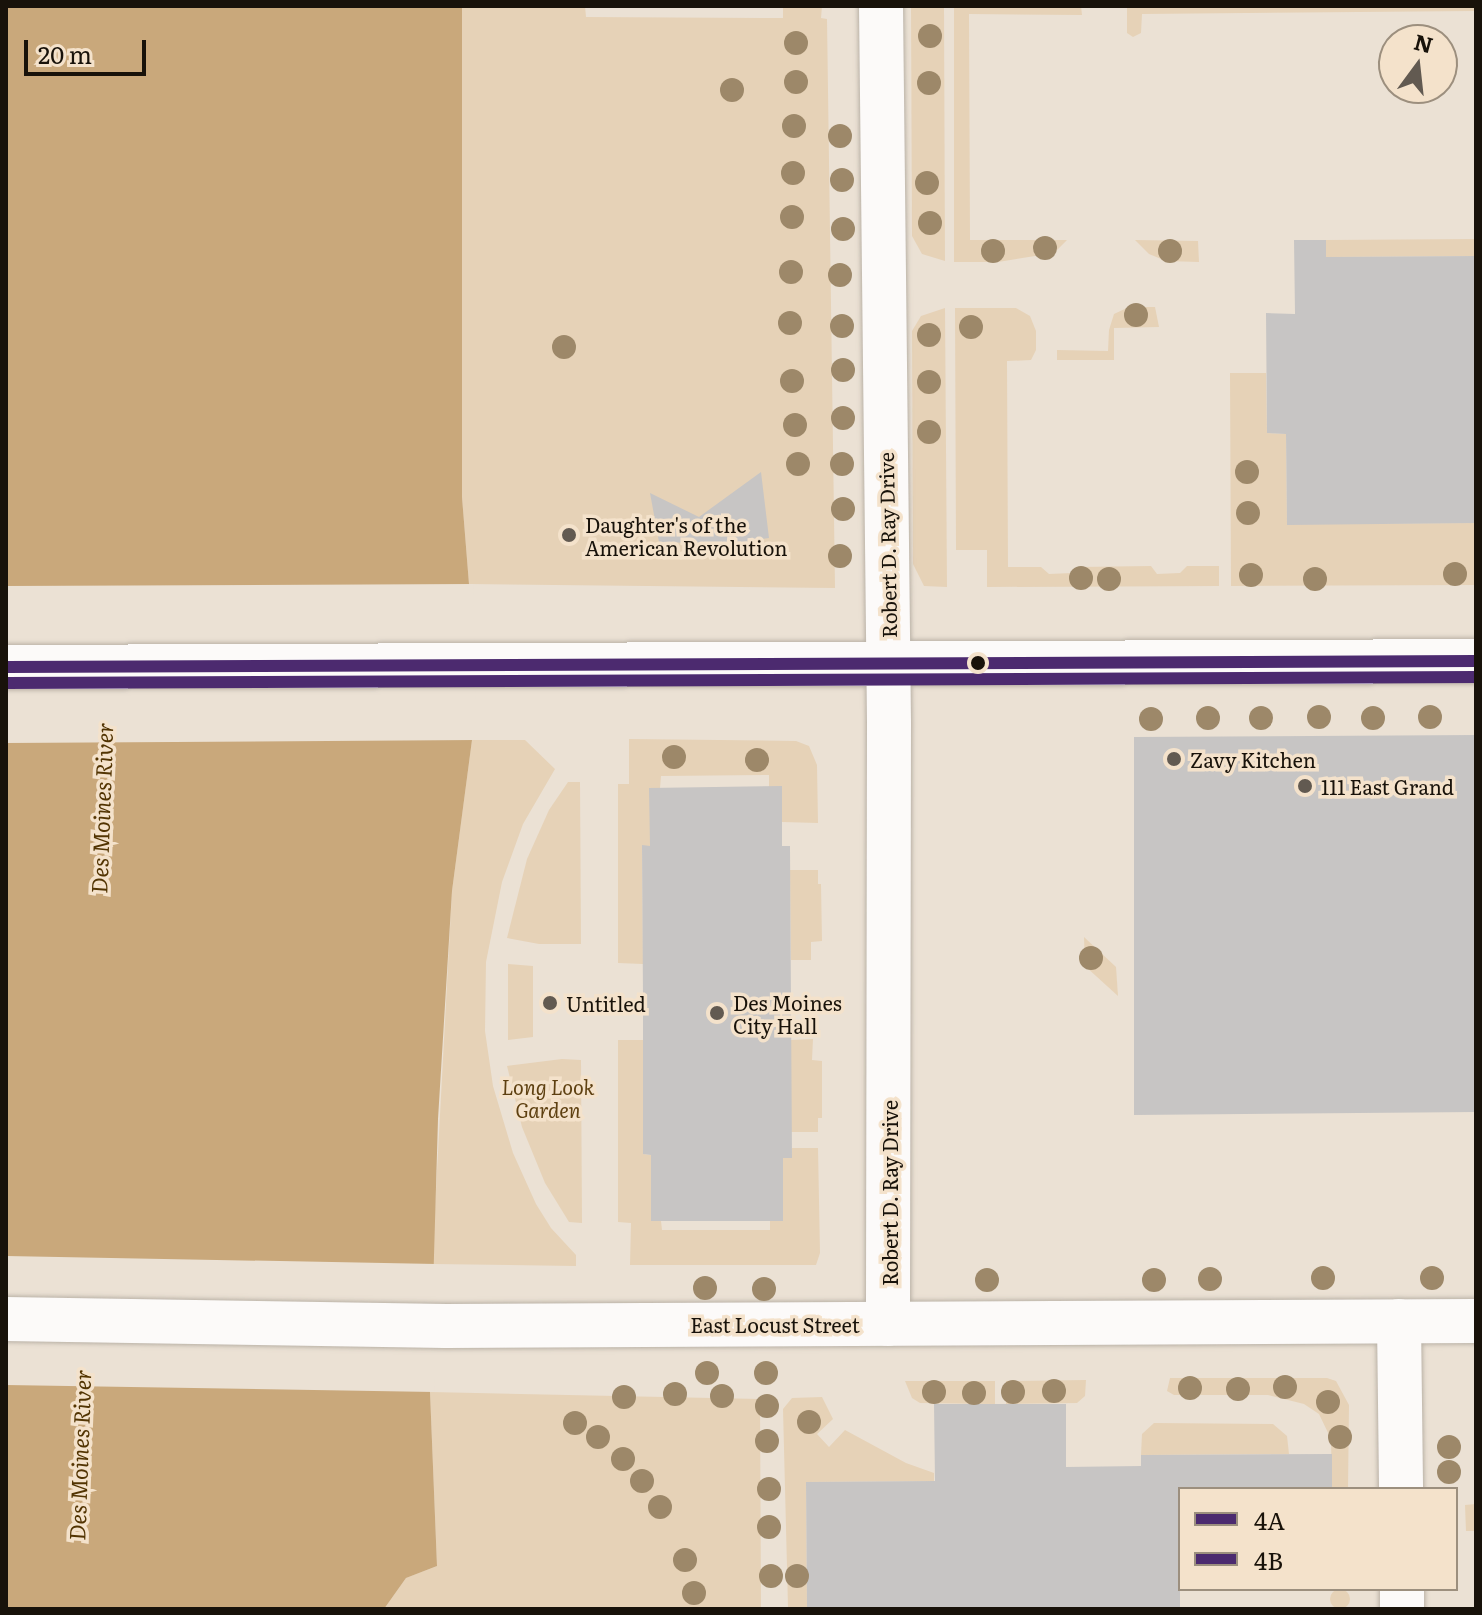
<!DOCTYPE html>
<html>
<head>
<meta charset="utf-8">
<style>
	body { margin:0 }
	#map { position:relative; width:1482px; height:1615px; overflow:hidden; background:#ebe1d4; font-family:Literata,serif }
	div>[style] { position:absolute }
	[style*='--x'] { left:calc(var(--x)*1px); top:calc(var(--y)*1px); width:calc(var(--w)*1px); rotate:calc(var(--a)*1deg) }
	.green>* { inset:0; background:#e6d2b7 }
	.round { border-radius:50% }
	.water>* { inset:0; background:#c9a87b }
	.pier>* { inset:0; background:#ebe1d4 }
	.building>* { inset:0; background:#c7c5c4 }
	.roads { filter:drop-shadow(0 0 2px #bab2a7) drop-shadow(0 0 2px #bab2a7) }
	.minor>* { height:44px; margin:-22px; padding:0 22px; transform-origin:22px; border-radius:22px; background:#fcfaf9 }
	.major>* { height:44px; margin:-22px; padding:0 22px; transform-origin:22px; border-radius:22px; background:#fcfaf9 }
	.bus-1>* { height:12px; margin:-6px; padding:0 6px; transform-origin:6px; border-radius:6px; background:#4c2a6f }
	.bus-2>* { height:12px; margin:-6px; padding:0 6px; transform-origin:6px; border-radius:6px; background:#4c2a6f }
	.trees>* { width:24px; height:24px; margin:-12px; border-radius:50%; background:#9d8869 }
	.dots>* { width:22px; height:22px; translate:-50% -50%; box-sizing:border-box; border:4px solid #f4e2cb; border-radius:50% }
	span { translate:-50% -50%; white-space:nowrap; text-align:center; line-height:1.15; -webkit-text-stroke:7px #f4e2cb; paint-order:stroke }
	.poi-label { font-size:20px; color:#18120a }
	.left { translate:0 -50%; text-align:left }
	.street-label { font-size:20px; color:#18120a }
	.park-label { font-size:20px; color:#5e4011; font-style:italic }
	.water-label { font-size:22px; color:#523402; font-style:italic }
	.frame { position:absolute; inset:0; border:8px solid #18120a; pointer-events:none }
	.legend { position:absolute; left:1178px; top:1487px; width:280px; height:104px; box-sizing:border-box; background:#f4e2cb; border:2px solid #9c8f7e; margin:0; padding:10px 14px; list-style:none; font-size:24px; color:#18120a }
	.legend li { display:flex; align-items:center; gap:16px; height:40px }
	.legend b { width:40px; border:2px solid #9c8f7e }
	.north { position:absolute; left:1378px; top:24px; width:80px; height:80px; box-sizing:border-box; background:#f4e2cb; border:2px solid #9c8f7e; border-radius:50%; rotate:15deg; font-size:22px; font-weight:700; line-height:32px; text-align:center; color:#18120a }
	.north::after { content:''; display:block; margin:auto; width:28px; height:36px; background:#625a51; clip-path:polygon(50% 0,100% 100%,50% 72%,0 100%) }
	.scale { position:absolute; left:24px; top:40px; width:122px; height:36px; box-sizing:border-box; border:4px solid #18120a; border-top:0; padding-left:10px; font-size:24px; line-height:28px; white-space:nowrap; color:#18120a; -webkit-text-stroke:6px #f4e2cb; paint-order:stroke }
</style>
</head>
<body>
<div id="map">
	<div class="green">
		<div style="clip-path:polygon(462px 6px,585px 6px,586px 17px,783px 18px,783px 6px,822px 6px,821px 18px,827px 19px,835px 588px,469px 584px,462px 497px)"></div>
		<div style="clip-path:polygon(911px 6px,944px 6px,945px 261px,922px 254px,912px 236px)"></div>
		<div style="clip-path:polygon(954px 6px,1081px 6px,1082px 15px,969px 14px,970px 240px,1067px 240px,1054px 253px,998px 262px,954px 262px)"></div>
		<div style="clip-path:polygon(1127px 6px,1476px 6px,1476px 11px,1142px 14px,1141px 33px,1133px 37px,1127px 33px)"></div>
		<div style="clip-path:polygon(1476px 239px,1476px 256px,1326px 257px,1326px 240px)"></div>
		<div style="clip-path:polygon(1135px 240px,1198px 241px,1199px 262px,1166px 261px,1149px 254px)"></div>
		<div style="clip-path:polygon(1155px 307px,1159px 327px,1114px 328px,1114px 360px,1057px 360px,1057px 350px,1108px 351px,1109px 330px,1114px 314px,1129px 307px)"></div>
		<div style="clip-path:polygon(945px 308px,947px 587px,924px 586px,913px 564px,912px 331px,921px 316px)"></div>
		<div style="clip-path:polygon(955px 308px,1016px 308px,1030px 316px,1036px 331px,1036px 350px,1031px 360px,1007px 361px,1008px 567px,1041px 567px,1049px 574px,1072px 573px,1079px 567px,1151px 566px,1157px 574px,1180px 573px,1187px 566px,1219px 566px,1219px 586px,987px 587px,987px 550px,956px 550px)"></div>
		<div style="clip-path:polygon(1230px 373px,1266px 373px,1267px 433px,1286px 434px,1287px 524px,1476px 523px,1476px 585px,1231px 586px)"></div>
		<div style="clip-path:polygon(629px 739px,796px 741px,809px 746px,817px 765px,818px 823px,782px 822px,782px 788px,769px 787px,769px 775px,661px 776px,660px 788px,650px 788px,650px 846px,642px 846px,643px 964px,618px 963px,618px 784px,629px 784px)"></div>
		<div style="clip-path:polygon(472px 740px,525px 740px,555px 769px,523px 824px,502px 882px,486px 962px,485px 1031px,493px 1086px,513px 1153px,536px 1204px,551px 1228px,576px 1255px,576px 1266px,432px 1264px,452px 891px)"></div>
		<div style="clip-path:polygon(568px 782px,580px 782px,581px 944px,539px 944px,507px 938px,527px 859px,549px 810px)"></div>
		<div style="clip-path:polygon(790px 870px,818px 870px,818px 884px,821px 884px,822px 941px,811px 942px,811px 960px,791px 960px)"></div>
		<div style="clip-path:polygon(1084px 937px,1116px 967px,1118px 996px,1085px 966px)"></div>
		<div style="clip-path:polygon(508px 964px,533px 966px,533px 1037px,508px 1040px)"></div>
		<div style="clip-path:polygon(813px 1039px,812px 1060px,822px 1061px,822px 1118px,818px 1118px,818px 1132px,791px 1132px,791px 1040px)"></div>
		<div style="clip-path:polygon(618px 1040px,643px 1040px,643px 1154px,651px 1155px,652px 1221px,661px 1221px,662px 1230px,770px 1230px,770px 1221px,783px 1221px,783px 1158px,792px 1157px,792px 1148px,818px 1148px,820px 1253px,816px 1265px,630px 1265px,631px 1223px,618px 1222px)"></div>
		<div style="clip-path:polygon(562px 1059px,581px 1060px,582px 1223px,569px 1222px,545px 1183px,522px 1127px,507px 1066px)"></div>
		<div style="clip-path:polygon(1170px 1378px,1327px 1378px,1336px 1381px,1349px 1405px,1348px 1489px,1332px 1489px,1331px 1439px,1319px 1414px,1304px 1404px,1268px 1395px,1174px 1395px,1167px 1391px)"></div>
		<div style="clip-path:polygon(1086px 1380px,1085px 1396px,1077px 1403px,1006px 1404px,1006px 1381px)"></div>
		<div style="clip-path:polygon(905px 1381px,995px 1381px,995px 1404px,920px 1403px,912px 1398px)"></div>
		<div style="clip-path:polygon(430px 1392px,760px 1399px,761px 1609px,384px 1609px,406px 1578px,437px 1566px)"></div>
		<div style="clip-path:polygon(822px 1397px,833px 1419px,817px 1434px,829px 1447px,845px 1430px,906px 1463px,934px 1473px,934px 1481px,806px 1482px,807px 1607px,788px 1607px,783px 1409px,792px 1398px)"></div>
		<div style="clip-path:polygon(1154px 1423px,1273px 1424px,1287px 1436px,1289px 1454px,1141px 1455px,1142px 1434px)"></div>
		<div style="clip-path:polygon(1476px 1504px,1476px 1531px,1466px 1531px,1465px 1505px)"></div>
		<div class="round" style="left:1330px;top:1589px;width:20px;height:20px"></div>
	</div>
	<div class="water">
		<div style="clip-path:polygon(6px 6px,462px 6px,462px 497px,469px 584px,472px 740px,452px 891px,438px 1119px,430px 1392px,437px 1566px,406px 1578px,384px 1609px,6px 1609px)"></div>
	</div>
	<div class="pier">
		<div style="clip-path:polygon(473px 584px,476px 740px,6px 743px,6px 586px)"></div>
		<div style="clip-path:polygon(6px 1256px,436px 1264px,434px 1392px,6px 1385px)"></div>
	</div>
	<div class="building">
		<div style="clip-path:polygon(1294px 240px,1326px 240px,1326px 257px,1476px 256px,1476px 523px,1287px 525px,1286px 434px,1267px 433px,1266px 313px,1295px 314px)"></div>
		<div style="clip-path:polygon(761px 472px,769px 538px,750px 541px,759px 545px,659px 542px,650px 493px,699px 517px)"></div>
		<div style="clip-path:polygon(1476px 735px,1476px 1112px,1134px 1115px,1134px 737px)"></div>
		<div style="clip-path:polygon(782px 786px,782px 846px,790px 846px,792px 1158px,783px 1158px,783px 1221px,651px 1221px,651px 1155px,643px 1154px,643px 1000px,642px 845px,650px 846px,649px 788px)"></div>
		<div style="clip-path:polygon(934px 1404px,1066px 1404px,1066px 1467px,1141px 1466px,1141px 1455px,1332px 1454px,1332px 1489px,1180px 1489px,1180px 1609px,807px 1607px,806px 1482px,935px 1481px)"></div>
	</div>
	<div class="roads">
		<div class="minor">
			<div style="--x:881;--y:6;--w:718;--a:89.36"></div>
			<div style="--x:889;--y:724;--w:600;--a:90.1"></div>
			<div style="--x:1399;--y:1321;--w:168;--a:89.3"></div>
			<div style="--x:1402;--y:1589;--w:20;--a:90"></div>
		</div>
		<div class="major">
			<div style="--x:6;--y:667;--w:1470;--a:-0.23"></div>
			<div style="--x:6;--y:1319;--w:440;--a:0.9"></div>
			<div style="--x:446;--y:1326;--w:1030;--a:-0.28"></div>
		</div>
	</div>
	<div class="bus-1">
		<div style="--x:6;--y:667;--w:1470;--a:-0.23"></div>
	</div>
	<div class="bus-2">
		<div style="--x:6;--y:683;--w:1470;--a:-0.23"></div>
	</div>
	<div class="trees">
		<div style="left:930px;top:36px"></div>
		<div style="left:796px;top:43px"></div>
		<div style="left:796px;top:82px"></div>
		<div style="left:929px;top:83px"></div>
		<div style="left:732px;top:90px"></div>
		<div style="left:794px;top:126px"></div>
		<div style="left:840px;top:136px"></div>
		<div style="left:793px;top:173px"></div>
		<div style="left:842px;top:180px"></div>
		<div style="left:927px;top:183px"></div>
		<div style="left:792px;top:217px"></div>
		<div style="left:930px;top:223px"></div>
		<div style="left:843px;top:229px"></div>
		<div style="left:1045px;top:248px"></div>
		<div style="left:993px;top:251px"></div>
		<div style="left:1170px;top:251px"></div>
		<div style="left:791px;top:272px"></div>
		<div style="left:840px;top:275px"></div>
		<div style="left:1136px;top:315px"></div>
		<div style="left:790px;top:323px"></div>
		<div style="left:842px;top:326px"></div>
		<div style="left:971px;top:327px"></div>
		<div style="left:929px;top:335px"></div>
		<div style="left:564px;top:347px"></div>
		<div style="left:843px;top:370px"></div>
		<div style="left:792px;top:381px"></div>
		<div style="left:929px;top:382px"></div>
		<div style="left:843px;top:418px"></div>
		<div style="left:795px;top:425px"></div>
		<div style="left:929px;top:432px"></div>
		<div style="left:798px;top:464px"></div>
		<div style="left:842px;top:464px"></div>
		<div style="left:1247px;top:472px"></div>
		<div style="left:843px;top:509px"></div>
		<div style="left:1248px;top:513px"></div>
		<div style="left:840px;top:556px"></div>
		<div style="left:1455px;top:574px"></div>
		<div style="left:1251px;top:575px"></div>
		<div style="left:1081px;top:578px"></div>
		<div style="left:1109px;top:579px"></div>
		<div style="left:1315px;top:579px"></div>
		<div style="left:1319px;top:717px"></div>
		<div style="left:1430px;top:717px"></div>
		<div style="left:1208px;top:718px"></div>
		<div style="left:1261px;top:718px"></div>
		<div style="left:1373px;top:718px"></div>
		<div style="left:1151px;top:719px"></div>
		<div style="left:674px;top:757px"></div>
		<div style="left:757px;top:760px"></div>
		<div style="left:1091px;top:958px"></div>
		<div style="left:1323px;top:1278px"></div>
		<div style="left:1432px;top:1278px"></div>
		<div style="left:1210px;top:1279px"></div>
		<div style="left:987px;top:1280px"></div>
		<div style="left:1154px;top:1280px"></div>
		<div style="left:705px;top:1288px"></div>
		<div style="left:764px;top:1289px"></div>
		<div style="left:707px;top:1373px"></div>
		<div style="left:766px;top:1373px"></div>
		<div style="left:1285px;top:1387px"></div>
		<div style="left:1190px;top:1388px"></div>
		<div style="left:1238px;top:1389px"></div>
		<div style="left:1054px;top:1391px"></div>
		<div style="left:934px;top:1392px"></div>
		<div style="left:1013px;top:1392px"></div>
		<div style="left:974px;top:1393px"></div>
		<div style="left:675px;top:1394px"></div>
		<div style="left:722px;top:1396px"></div>
		<div style="left:624px;top:1397px"></div>
		<div style="left:1328px;top:1402px"></div>
		<div style="left:767px;top:1406px"></div>
		<div style="left:809px;top:1422px"></div>
		<div style="left:575px;top:1423px"></div>
		<div style="left:598px;top:1437px"></div>
		<div style="left:1340px;top:1437px"></div>
		<div style="left:767px;top:1441px"></div>
		<div style="left:1449px;top:1447px"></div>
		<div style="left:623px;top:1459px"></div>
		<div style="left:1449px;top:1472px"></div>
		<div style="left:642px;top:1481px"></div>
		<div style="left:769px;top:1489px"></div>
		<div style="left:660px;top:1507px"></div>
		<div style="left:769px;top:1527px"></div>
		<div style="left:685px;top:1560px"></div>
		<div style="left:771px;top:1576px"></div>
		<div style="left:797px;top:1576px"></div>
		<div style="left:694px;top:1593px"></div>
	</div>
	<div class="dots">
		<div style="left:569px;top:535px;background:#625a51"></div>
		<div style="left:978px;top:663px;background:#18120a"></div>
		<div style="left:1174px;top:759px;background:#625a51"></div>
		<div style="left:1305px;top:786px;background:#625a51"></div>
		<div style="left:550px;top:1003px;background:#625a51"></div>
		<div style="left:717px;top:1013px;background:#625a51"></div>
	</div>
	<div class="poi-label">
		<span class="left" style="left:585px;top:536px">Daughter's of the<br>American Revolution</span>
		<span class="left" style="left:1190px;top:759px">Zavy Kitchen</span>
		<span class="left" style="left:1321px;top:786px">111 East Grand</span>
		<span class="left" style="left:733px;top:1014px">Des Moines<br>City Hall</span>
		<span class="left" style="left:566px;top:1003px">Untitled</span>
	</div>
	<div class="street-label">
		<span style="left:887px;top:545px;rotate:-91deg">Robert D. Ray Drive</span>
		<span style="left:889px;top:1193px;rotate:-90deg">Robert D. Ray Drive</span>
		<span style="left:775px;top:1324px">East Locust Street</span>
	</div>
	<div class="park-label">
		<span style="left:548px;top:1098px">Long Look<br>Garden</span>
	</div>
	<div class="water-label">
		<span style="left:101px;top:808px;rotate:-88deg">Des Moines River</span>
		<span style="left:79px;top:1455px;rotate:-88deg">Des Moines River</span>
	</div>
	<div class="frame"></div>
	<ul class="legend">
	<li><b style="height:10px;background:#4c2a6f"></b>4A</li>
	<li><b style="height:10px;background:#4c2a6f"></b>4B</li>
	</ul>
	<div class="north">N</div>
	<div class="scale">20 m</div>
</div>
</body>
</html>
